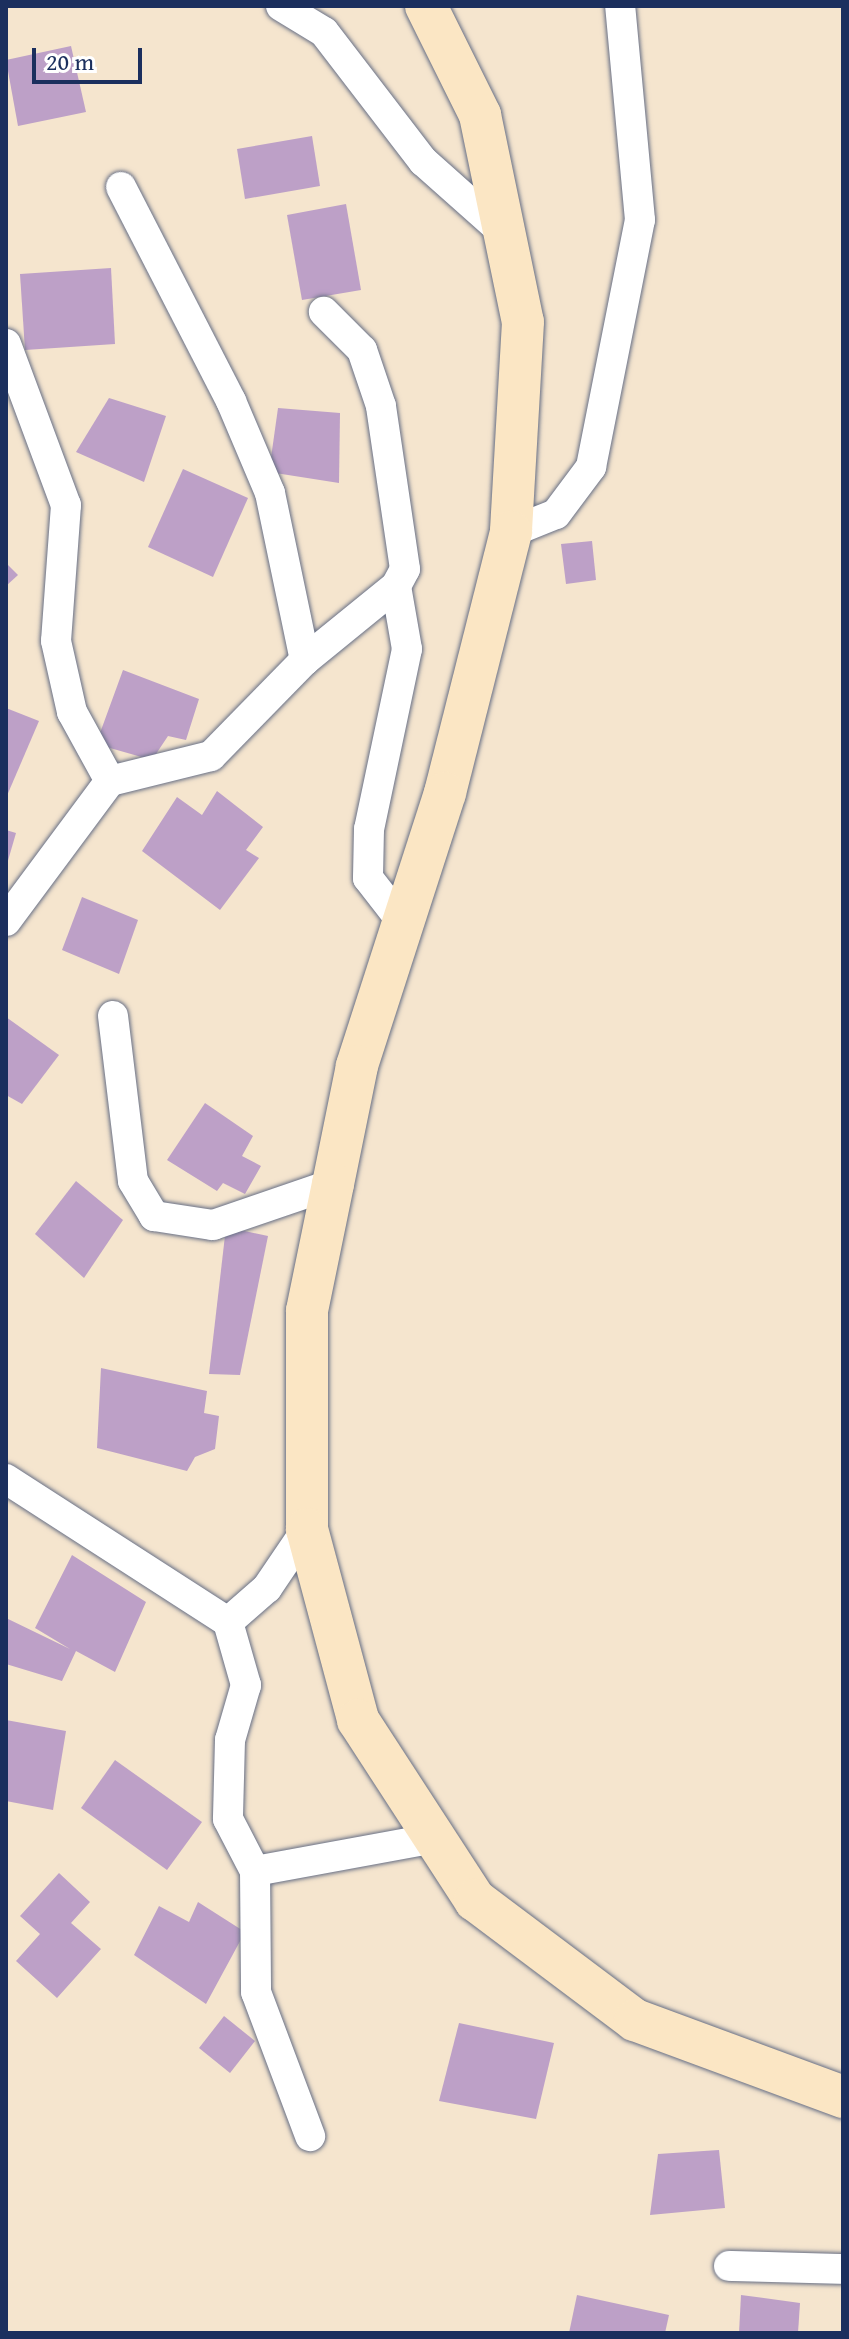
<!DOCTYPE html>
<html>
<head>
<meta charset="utf-8">
<style>
	body { margin:0 }
	#map { position:relative; width:849px; height:2339px; overflow:hidden; background:#f5e5ce; font-family:"Gentium Book Plus",serif }
	div>[style] { position:absolute }
	[style*='--x'] { left:calc(var(--x)*1px); top:calc(var(--y)*1px); width:calc(var(--w)*1px); rotate:calc(var(--a)*1deg) }
	.building>* { inset:0; background:#bda0c7 }
	.roads { filter:drop-shadow(0 0 2px #676f85) drop-shadow(0 0 2px #676f85) }
	.street>* { height:30px; margin:-15px; padding:0 15px; transform-origin:15px; border-radius:15px; background:#fff }
	.secondary>* { height:42px; margin:-21px; padding:0 21px; transform-origin:21px; border-radius:21px; background:#fbe6c4 }
	span { translate:-50% -50%; white-space:nowrap; text-align:center; line-height:1.15; -webkit-text-stroke:8px #fff; paint-order:stroke }
	.frame { position:absolute; inset:0; border:8px solid #1b2f5e; pointer-events:none }
	.scale { position:absolute; left:32px; top:48px; width:110px; height:36px; box-sizing:border-box; border:4px solid #1b2f5e; border-top:0; padding-left:10px; font-size:24px; line-height:28px; white-space:nowrap; color:#1b2f5e; -webkit-text-stroke:6px #fff; paint-order:stroke }
</style>
</head>
<body>
<div id="map">
	<div class="building">
		<div style="clip-path:polygon(71px 46px,86px 112px,18px 126px,6px 60px)"></div>
		<div style="clip-path:polygon(312px 136px,320px 186px,245px 199px,237px 149px)"></div>
		<div style="clip-path:polygon(346px 204px,361px 290px,302px 300px,287px 215px)"></div>
		<div style="clip-path:polygon(111px 268px,115px 344px,25px 350px,20px 274px)"></div>
		<div style="clip-path:polygon(109px 398px,166px 416px,144px 482px,76px 452px)"></div>
		<div style="clip-path:polygon(278px 408px,340px 413px,339px 483px,269px 472px)"></div>
		<div style="clip-path:polygon(183px 469px,248px 498px,213px 577px,148px 547px)"></div>
		<div style="clip-path:polygon(592px 541px,596px 580px,566px 584px,561px 544px)"></div>
		<div style="clip-path:polygon(6px 563px,18px 575px,6px 586px)"></div>
		<div style="clip-path:polygon(123px 670px,199px 699px,186px 740px,168px 736px,152px 760px,96px 744px)"></div>
		<div style="clip-path:polygon(6px 708px,39px 721px,6px 798px)"></div>
		<div style="clip-path:polygon(217px 791px,263px 827px,246px 850px,259px 858px,220px 910px,142px 851px,177px 797px,202px 815px)"></div>
		<div style="clip-path:polygon(6px 830px,16px 833px,7px 864px,6px 863px)"></div>
		<div style="clip-path:polygon(82px 897px,138px 920px,119px 974px,62px 950px)"></div>
		<div style="clip-path:polygon(6px 1017px,59px 1055px,22px 1104px,6px 1095px)"></div>
		<div style="clip-path:polygon(205px 1103px,253px 1136px,242px 1156px,261px 1166px,245px 1194px,223px 1183px,217px 1191px,167px 1160px)"></div>
		<div style="clip-path:polygon(76px 1181px,123px 1220px,84px 1278px,35px 1234px)"></div>
		<div style="clip-path:polygon(226px 1227px,268px 1236px,240px 1375px,209px 1374px)"></div>
		<div style="clip-path:polygon(101px 1368px,207px 1391px,204px 1413px,219px 1416px,215px 1449px,195px 1457px,187px 1471px,97px 1448px)"></div>
		<div style="clip-path:polygon(72px 1555px,146px 1602px,115px 1672px,76px 1651px,62px 1681px,6px 1664px,6px 1618px,70px 1649px,35px 1628px)"></div>
		<div style="clip-path:polygon(6px 1720px,66px 1731px,53px 1810px,6px 1801px)"></div>
		<div style="clip-path:polygon(115px 1760px,202px 1822px,167px 1870px,81px 1808px)"></div>
		<div style="clip-path:polygon(59px 1873px,90px 1902px,71px 1923px,101px 1949px,57px 1998px,16px 1961px,40px 1934px,20px 1916px)"></div>
		<div style="clip-path:polygon(198px 1902px,245px 1932px,206px 2004px,134px 1955px,159px 1906px,189px 1922px)"></div>
		<div style="clip-path:polygon(224px 2016px,255px 2041px,230px 2073px,199px 2048px)"></div>
		<div style="clip-path:polygon(459px 2023px,554px 2043px,536px 2119px,439px 2101px)"></div>
		<div style="clip-path:polygon(719px 2150px,725px 2208px,650px 2215px,658px 2154px)"></div>
		<div style="clip-path:polygon(577px 2295px,669px 2315px,665px 2333px,569px 2333px)"></div>
		<div style="clip-path:polygon(741px 2295px,800px 2303px,798px 2333px,739px 2333px)"></div>
	</div>
	<div class="roads">
		<div class="street">
			<div style="--x:281;--y:6;--w:50;--a:31.2"></div>
			<div style="--x:324;--y:32;--w:163;--a:52.5"></div>
			<div style="--x:423;--y:161;--w:110;--a:41.7"></div>
			<div style="--x:121;--y:187;--w:241;--a:62.8"></div>
			<div style="--x:231;--y:401;--w:100;--a:67"></div>
			<div style="--x:270;--y:493;--w:171;--a:78.2"></div>
			<div style="--x:6;--y:344;--w:172;--a:69.6"></div>
			<div style="--x:66;--y:505;--w:136;--a:94.2"></div>
			<div style="--x:56;--y:641;--w:73;--a:77.3"></div>
			<div style="--x:72;--y:712;--w:79;--a:61.2"></div>
			<div style="--x:511;--y:532;--w:48;--a:-21.8"></div>
			<div style="--x:556;--y:514;--w:59;--a:-53.3"></div>
			<div style="--x:591;--y:467;--w:252;--a:-78.8"></div>
			<div style="--x:640;--y:220;--w:215;--a:-95.3"></div>
			<div style="--x:396;--y:586;--w:64;--a:80.1"></div>
			<div style="--x:407;--y:649;--w:184;--a:101.9"></div>
			<div style="--x:369;--y:829;--w:49;--a:91.2"></div>
			<div style="--x:368;--y:878;--w:57;--a:52.1"></div>
			<div style="--x:6;--y:921;--w:174;--a:-53.4"></div>
			<div style="--x:110;--y:781;--w:104;--a:-13.9"></div>
			<div style="--x:211;--y:756;--w:134;--a:-45.6"></div>
			<div style="--x:305;--y:660;--w:117;--a:-39.1"></div>
			<div style="--x:396;--y:586;--w:19;--a:-62"></div>
			<div style="--x:405;--y:569;--w:165;--a:-98.4"></div>
			<div style="--x:381;--y:406;--w:59;--a:-108.7"></div>
			<div style="--x:362;--y:350;--w:54;--a:-135"></div>
			<div style="--x:113;--y:1016;--w:166;--a:83.1"></div>
			<div style="--x:133;--y:1181;--w:41;--a:59"></div>
			<div style="--x:154;--y:1216;--w:60;--a:8.7"></div>
			<div style="--x:213;--y:1225;--w:127;--a:-18.9"></div>
			<div style="--x:6;--y:1479;--w:264;--a:32.8"></div>
			<div style="--x:228;--y:1622;--w:52;--a:-41.1"></div>
			<div style="--x:267;--y:1588;--w:71;--a:-55.9"></div>
			<div style="--x:228;--y:1622;--w:66;--a:74.1"></div>
			<div style="--x:246;--y:1685;--w:57;--a:106.2"></div>
			<div style="--x:230;--y:1740;--w:79;--a:91.5"></div>
			<div style="--x:228;--y:1819;--w:59;--a:62.6"></div>
			<div style="--x:255;--y:1871;--w:182;--a:-10.4"></div>
			<div style="--x:255;--y:1871;--w:121;--a:89.5"></div>
			<div style="--x:256;--y:1992;--w:154;--a:69.4"></div>
			<div style="--x:729;--y:2266;--w:114;--a:1.5"></div>
		</div>
		<div class="secondary">
			<div style="--x:426;--y:6;--w:122;--a:63.6"></div>
			<div style="--x:480;--y:115;--w:211;--a:78.3"></div>
			<div style="--x:523;--y:322;--w:210;--a:93.3"></div>
			<div style="--x:511;--y:532;--w:269;--a:104.2"></div>
			<div style="--x:445;--y:793;--w:287;--a:107.9"></div>
			<div style="--x:357;--y:1066;--w:120;--a:101.5"></div>
			<div style="--x:333;--y:1184;--w:130;--a:101.6"></div>
			<div style="--x:307;--y:1311;--w:218;--a:90"></div>
			<div style="--x:307;--y:1529;--w:198;--a:75"></div>
			<div style="--x:358;--y:1720;--w:215;--a:57"></div>
			<div style="--x:475;--y:1900;--w:200;--a:36.9"></div>
			<div style="--x:635;--y:2020;--w:222;--a:20.3"></div>
		</div>
	</div>
	<div class="frame"></div>
	<div class="scale">20 m</div>
</div>
</body>
</html>
